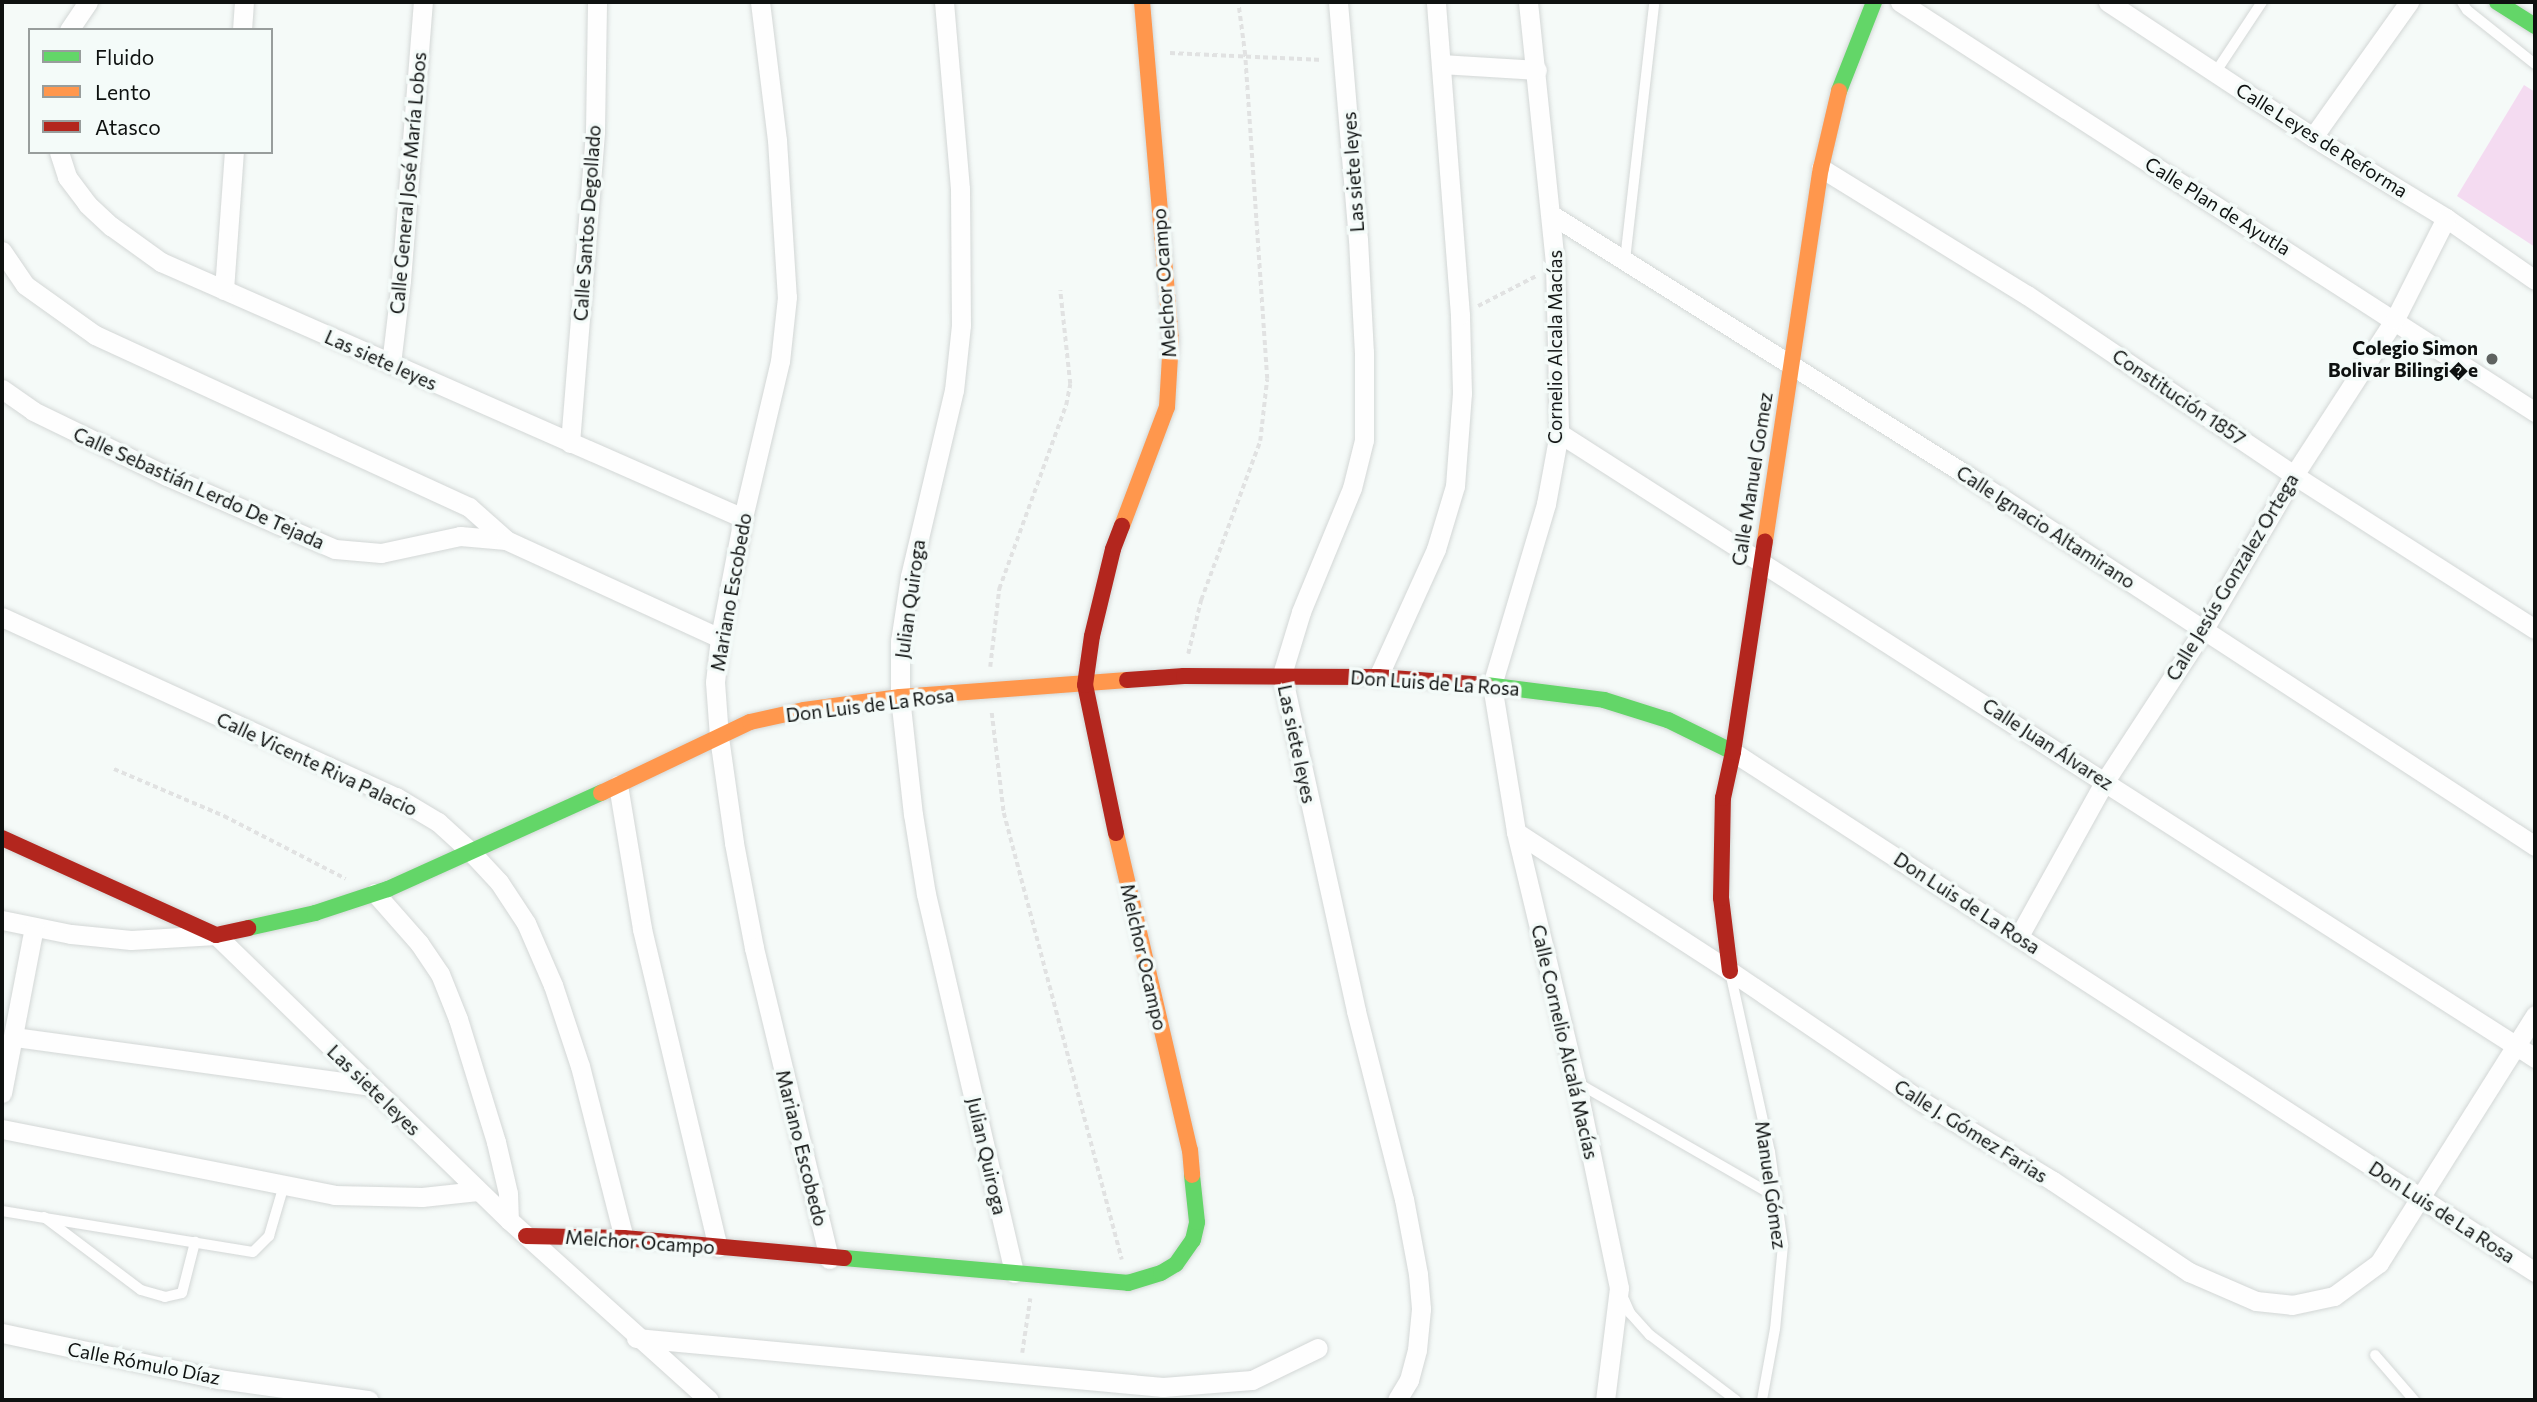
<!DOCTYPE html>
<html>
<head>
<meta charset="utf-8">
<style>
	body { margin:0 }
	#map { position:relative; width:2537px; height:1402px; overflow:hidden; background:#f5faf8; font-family:Commissioner,sans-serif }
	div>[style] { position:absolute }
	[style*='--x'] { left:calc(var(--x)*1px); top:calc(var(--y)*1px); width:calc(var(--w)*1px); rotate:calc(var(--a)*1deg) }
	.green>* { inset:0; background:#f4dbf1 }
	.path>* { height:3.5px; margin-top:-1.75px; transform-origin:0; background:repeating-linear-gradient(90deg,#e1e2e2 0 5px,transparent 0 8.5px) }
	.roads { filter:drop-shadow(0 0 2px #d3d7d6) drop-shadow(0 0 2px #d3d7d6) }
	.lane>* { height:10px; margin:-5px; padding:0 5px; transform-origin:5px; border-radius:5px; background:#fefefe }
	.street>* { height:19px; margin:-9.5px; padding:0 9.5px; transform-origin:9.5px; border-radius:9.5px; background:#fefefe }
	.fast>* { height:16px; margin:-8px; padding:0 8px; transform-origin:8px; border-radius:8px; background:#63d668 }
	.slow>* { height:16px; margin:-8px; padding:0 8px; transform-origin:8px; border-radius:8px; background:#ff974d }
	.jam>* { height:16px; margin:-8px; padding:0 8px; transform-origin:8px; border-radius:8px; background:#b3261e }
	.dots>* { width:19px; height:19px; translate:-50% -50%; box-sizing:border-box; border:4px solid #f4fbf9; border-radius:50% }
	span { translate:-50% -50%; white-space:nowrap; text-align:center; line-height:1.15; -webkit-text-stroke:7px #f4fbf9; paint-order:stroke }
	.street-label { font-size:19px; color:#0e1110 }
	.poi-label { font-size:19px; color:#0e1110; font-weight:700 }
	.right { translate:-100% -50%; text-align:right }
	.frame { position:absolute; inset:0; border:4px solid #0e1110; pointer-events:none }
	.legend { position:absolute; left:28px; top:28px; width:245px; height:126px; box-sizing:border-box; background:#f4fbf9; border:2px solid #989d9c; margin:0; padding:9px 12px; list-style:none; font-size:21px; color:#0e1110 }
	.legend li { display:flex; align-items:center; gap:14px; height:35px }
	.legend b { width:35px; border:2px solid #989d9c }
</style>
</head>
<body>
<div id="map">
	<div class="green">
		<div style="clip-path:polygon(2524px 85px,2535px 92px,2535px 247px,2457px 196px)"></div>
	</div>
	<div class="path">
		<div style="--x:1170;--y:53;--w:153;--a:2.6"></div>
		<div style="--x:1478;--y:306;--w:65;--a:-27.3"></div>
		<div style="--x:1188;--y:654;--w:56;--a:-76.5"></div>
		<div style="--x:1201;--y:600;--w:170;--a:-69.6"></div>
		<div style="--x:1260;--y:441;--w:62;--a:-83.6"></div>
		<div style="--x:1267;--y:379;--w:325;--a:-93.9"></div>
		<div style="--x:1245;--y:55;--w:53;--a:-97.5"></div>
		<div style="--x:990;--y:667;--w:79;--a:-83.4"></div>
		<div style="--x:999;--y:589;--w:196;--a:-70"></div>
		<div style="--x:1066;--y:405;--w:21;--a:-79"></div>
		<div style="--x:1070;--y:384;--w:94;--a:-96.1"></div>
		<div style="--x:992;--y:713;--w:101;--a:83.2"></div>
		<div style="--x:1004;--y:813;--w:462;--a:75.2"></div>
		<div style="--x:114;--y:769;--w:120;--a:23.1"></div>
		<div style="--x:224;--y:816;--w:137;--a:27.3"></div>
		<div style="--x:1022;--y:1353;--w:55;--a:-81.6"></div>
	</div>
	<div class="roads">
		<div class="lane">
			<div style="--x:2462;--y:2;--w:9;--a:58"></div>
			<div style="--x:2467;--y:10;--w:87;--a:38.5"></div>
			<div style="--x:2215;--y:73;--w:85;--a:-56.5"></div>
			<div style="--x:1625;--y:260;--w:257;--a:-83.5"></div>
			<div style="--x:1730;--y:972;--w:184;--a:77.5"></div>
			<div style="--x:1770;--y:1152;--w:94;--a:82"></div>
			<div style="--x:1783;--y:1245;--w:84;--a:95.4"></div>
			<div style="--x:1775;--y:1329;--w:72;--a:100.4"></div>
			<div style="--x:1576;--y:1082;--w:231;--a:29.9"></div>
			<div style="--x:2;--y:1211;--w:254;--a:9.3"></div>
			<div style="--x:253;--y:1252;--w:23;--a:-45"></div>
			<div style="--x:269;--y:1236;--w:53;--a:-73.6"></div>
			<div style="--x:44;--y:1217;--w:121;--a:37"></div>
			<div style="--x:141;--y:1290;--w:25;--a:16"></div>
			<div style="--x:165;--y:1297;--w:17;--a:-13"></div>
			<div style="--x:182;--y:1293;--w:53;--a:-75.7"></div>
			<div style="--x:1622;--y:1295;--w:20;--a:66"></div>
			<div style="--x:1630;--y:1313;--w:30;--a:48"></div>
			<div style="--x:1650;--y:1335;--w:108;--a:37.1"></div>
			<div style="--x:2375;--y:1355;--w:60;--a:49.1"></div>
		</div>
		<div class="street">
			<div style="--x:760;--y:2;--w:139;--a:83"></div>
			<div style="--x:777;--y:140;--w:157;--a:86.4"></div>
			<div style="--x:787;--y:297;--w:64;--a:96.2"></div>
			<div style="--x:780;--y:361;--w:161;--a:103.3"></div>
			<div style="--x:743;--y:518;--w:122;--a:100.9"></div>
			<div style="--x:720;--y:638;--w:44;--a:96.5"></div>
			<div style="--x:715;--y:682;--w:55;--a:85.8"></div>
			<div style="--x:719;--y:737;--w:107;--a:81.9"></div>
			<div style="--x:734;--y:843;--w:107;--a:79.2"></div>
			<div style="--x:754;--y:948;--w:320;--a:76.4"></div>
			<div style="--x:944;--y:2;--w:188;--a:85.1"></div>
			<div style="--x:960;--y:189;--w:136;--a:89.6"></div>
			<div style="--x:961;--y:325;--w:65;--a:96.1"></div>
			<div style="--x:954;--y:390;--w:191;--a:103.3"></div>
			<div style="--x:910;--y:576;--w:66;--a:98.7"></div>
			<div style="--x:900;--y:641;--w:56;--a:90"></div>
			<div style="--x:900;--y:697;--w:118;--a:83.7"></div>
			<div style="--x:913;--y:814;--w:81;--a:80.8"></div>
			<div style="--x:926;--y:894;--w:389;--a:76.9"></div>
			<div style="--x:1338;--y:2;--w:238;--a:85.2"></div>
			<div style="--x:1358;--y:239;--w:113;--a:87"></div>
			<div style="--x:1364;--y:352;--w:88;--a:90"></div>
			<div style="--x:1364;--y:440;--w:49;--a:104"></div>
			<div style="--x:1352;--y:488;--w:134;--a:112.4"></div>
			<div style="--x:1301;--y:612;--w:65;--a:107"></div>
			<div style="--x:1282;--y:674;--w:345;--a:77.6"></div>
			<div style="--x:1356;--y:1011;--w:194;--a:75.7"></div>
			<div style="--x:1404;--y:1199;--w:76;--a:79.4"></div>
			<div style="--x:1418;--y:1274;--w:35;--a:85"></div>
			<div style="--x:1421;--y:1309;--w:41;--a:95.6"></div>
			<div style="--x:1417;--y:1350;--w:31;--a:105"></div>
			<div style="--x:1409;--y:1380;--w:23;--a:121"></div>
			<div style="--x:1528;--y:2;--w:264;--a:84.1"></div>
			<div style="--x:1555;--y:265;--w:168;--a:88.6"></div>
			<div style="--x:1559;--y:433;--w:72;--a:100.4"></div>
			<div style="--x:1546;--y:504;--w:189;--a:106.6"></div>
			<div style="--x:1492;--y:685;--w:149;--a:80.7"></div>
			<div style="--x:1516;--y:832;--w:257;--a:76.5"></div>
			<div style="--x:1576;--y:1082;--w:210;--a:78.2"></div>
			<div style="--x:1619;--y:1288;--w:113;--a:97.1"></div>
			<div style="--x:1900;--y:2;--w:756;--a:32.85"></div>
			<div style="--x:2108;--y:2;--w:245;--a:33.4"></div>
			<div style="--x:2313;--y:137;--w:156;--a:31.3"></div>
			<div style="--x:2446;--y:218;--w:108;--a:34.9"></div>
			<div style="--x:69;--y:30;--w:34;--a:-56"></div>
			<div style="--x:242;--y:30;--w:28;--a:-86"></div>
			<div style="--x:1442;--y:64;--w:95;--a:3.6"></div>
			<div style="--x:2313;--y:137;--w:166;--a:-54.6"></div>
			<div style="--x:59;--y:152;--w:26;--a:72"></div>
			<div style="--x:67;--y:177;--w:34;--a:53"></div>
			<div style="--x:87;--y:204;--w:33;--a:43"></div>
			<div style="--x:111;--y:226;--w:62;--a:35.8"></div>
			<div style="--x:161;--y:262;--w:636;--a:23.74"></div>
			<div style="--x:1821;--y:168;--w:242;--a:31.7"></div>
			<div style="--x:2027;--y:295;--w:322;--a:34"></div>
			<div style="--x:2294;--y:475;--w:286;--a:32.6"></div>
			<div style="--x:1552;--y:215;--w:495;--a:32.1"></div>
			<div style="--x:1971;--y:478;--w:673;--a:33.12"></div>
			<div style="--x:2;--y:251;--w:41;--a:55.9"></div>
			<div style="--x:25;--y:285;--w:86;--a:35.5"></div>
			<div style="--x:95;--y:335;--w:412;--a:24.7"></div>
			<div style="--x:469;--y:507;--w:48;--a:41.6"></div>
			<div style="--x:224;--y:290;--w:138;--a:-85.9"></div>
			<div style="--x:391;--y:364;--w:85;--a:-83.2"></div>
			<div style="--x:401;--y:280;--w:279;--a:-85.5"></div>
			<div style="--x:2;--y:389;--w:38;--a:35"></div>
			<div style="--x:33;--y:411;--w:149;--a:25.9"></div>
			<div style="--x:167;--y:476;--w:183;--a:23.5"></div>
			<div style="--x:335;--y:549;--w:46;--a:5"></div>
			<div style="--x:381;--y:553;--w:81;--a:-12.1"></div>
			<div style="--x:460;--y:536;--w:46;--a:5"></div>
			<div style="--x:506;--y:540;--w:235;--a:24.6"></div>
			<div style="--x:1559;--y:433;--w:1159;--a:32.63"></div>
			<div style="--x:570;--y:443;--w:313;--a:-85.4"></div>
			<div style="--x:595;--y:131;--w:129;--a:-89.1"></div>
			<div style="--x:2;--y:617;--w:433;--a:24.6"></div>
			<div style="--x:396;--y:797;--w:49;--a:30.8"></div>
			<div style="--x:438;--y:822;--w:45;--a:42.3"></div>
			<div style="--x:471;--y:852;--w:41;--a:47"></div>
			<div style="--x:499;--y:882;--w:49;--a:56.6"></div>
			<div style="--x:526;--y:923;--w:68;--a:66.5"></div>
			<div style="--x:553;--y:985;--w:85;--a:71.6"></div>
			<div style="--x:580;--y:1066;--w:178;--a:75.7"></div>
			<div style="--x:1378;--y:677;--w:141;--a:-65.6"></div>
			<div style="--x:1436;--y:549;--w:66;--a:-73.2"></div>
			<div style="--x:1455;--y:486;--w:93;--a:-85.7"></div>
			<div style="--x:1462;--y:393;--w:78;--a:-91.5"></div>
			<div style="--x:1460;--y:315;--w:314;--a:-94.4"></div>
			<div style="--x:1733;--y:752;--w:956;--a:32.96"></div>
			<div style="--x:618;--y:785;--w:146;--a:80.5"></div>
			<div style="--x:642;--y:929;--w:327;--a:76.6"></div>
			<div style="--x:1516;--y:832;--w:255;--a:33"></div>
			<div style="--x:1730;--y:971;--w:231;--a:34.2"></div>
			<div style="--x:1921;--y:1101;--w:154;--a:31.2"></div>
			<div style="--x:2053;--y:1181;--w:164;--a:33.8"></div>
			<div style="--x:2189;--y:1272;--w:73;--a:23.4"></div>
			<div style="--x:2256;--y:1301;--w:36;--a:6"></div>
			<div style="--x:2292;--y:1305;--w:43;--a:-12.1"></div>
			<div style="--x:2334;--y:1296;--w:56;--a:-36.3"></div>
			<div style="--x:2379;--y:1263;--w:293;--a:-57.8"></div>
			<div style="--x:375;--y:893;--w:67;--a:48.7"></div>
			<div style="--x:419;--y:943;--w:37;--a:56"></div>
			<div style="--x:440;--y:974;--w:48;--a:68.2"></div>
			<div style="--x:458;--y:1019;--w:129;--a:72.8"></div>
			<div style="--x:496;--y:1142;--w:52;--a:76.8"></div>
			<div style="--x:508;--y:1193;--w:27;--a:88"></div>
			<div style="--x:2;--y:920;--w:70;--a:11.5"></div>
			<div style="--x:71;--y:934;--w:60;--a:5.7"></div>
			<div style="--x:131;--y:940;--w:85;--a:-3.4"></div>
			<div style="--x:216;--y:935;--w:409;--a:44.2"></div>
			<div style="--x:509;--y:1220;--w:269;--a:42"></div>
			<div style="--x:2019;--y:936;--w:177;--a:-61"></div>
			<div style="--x:2105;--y:781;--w:181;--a:-56.9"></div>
			<div style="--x:2204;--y:629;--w:178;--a:-59.7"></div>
			<div style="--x:2294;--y:475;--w:186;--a:-57.1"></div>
			<div style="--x:2395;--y:319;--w:113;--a:-63.2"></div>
			<div style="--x:14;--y:1037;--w:359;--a:7.8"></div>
			<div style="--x:2;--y:1093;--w:169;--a:-79.1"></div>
			<div style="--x:2;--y:1129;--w:338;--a:11.2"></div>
			<div style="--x:334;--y:1195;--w:88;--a:1.3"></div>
			<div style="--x:422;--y:1197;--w:56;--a:-6.1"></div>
			<div style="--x:2;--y:1333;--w:222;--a:12"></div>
			<div style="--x:219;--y:1379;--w:151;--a:8"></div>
			<div style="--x:636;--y:1338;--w:529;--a:5.31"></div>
			<div style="--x:1163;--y:1387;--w:89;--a:-4.5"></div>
			<div style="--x:1252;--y:1380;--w:73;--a:-25.9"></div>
		</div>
		<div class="fast">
			<div style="--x:2497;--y:2;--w:45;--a:32.3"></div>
			<div style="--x:1839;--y:91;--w:96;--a:-68.5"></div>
			<div style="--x:1486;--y:685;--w:119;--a:7.2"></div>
			<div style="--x:1604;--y:700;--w:67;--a:17.4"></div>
			<div style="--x:1668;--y:720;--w:72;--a:26.2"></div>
			<div style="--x:248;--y:928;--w:69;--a:-12.6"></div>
			<div style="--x:315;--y:913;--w:77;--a:-18.2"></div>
			<div style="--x:388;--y:889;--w:234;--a:-24.3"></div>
			<div style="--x:844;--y:1258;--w:285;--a:5"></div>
			<div style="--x:1128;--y:1283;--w:34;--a:-17"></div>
			<div style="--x:1161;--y:1273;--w:17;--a:-31"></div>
			<div style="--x:1176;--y:1264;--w:29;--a:-55"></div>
			<div style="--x:1193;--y:1240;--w:18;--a:-77"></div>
			<div style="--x:1197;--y:1222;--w:47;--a:-96.1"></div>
		</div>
		<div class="slow">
			<div style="--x:1122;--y:526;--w:127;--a:-69.3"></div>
			<div style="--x:1167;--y:407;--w:67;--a:-86.6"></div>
			<div style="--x:1171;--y:340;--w:339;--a:-94.9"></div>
			<div style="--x:1765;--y:541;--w:377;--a:-81.5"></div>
			<div style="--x:1821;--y:168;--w:79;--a:-76.8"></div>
			<div style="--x:601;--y:793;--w:165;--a:-25.5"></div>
			<div style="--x:750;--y:722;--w:55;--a:-12.5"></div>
			<div style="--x:804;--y:710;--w:97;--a:-7.7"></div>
			<div style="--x:900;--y:697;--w:228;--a:-4.3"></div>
			<div style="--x:1116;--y:833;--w:326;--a:76.9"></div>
			<div style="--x:1190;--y:1150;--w:25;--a:85"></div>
		</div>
		<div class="jam">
			<div style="--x:1127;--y:680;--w:57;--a:-4"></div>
			<div style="--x:1184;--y:676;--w:194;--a:0.3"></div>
			<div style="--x:1378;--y:677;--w:108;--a:4.2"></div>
			<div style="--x:1116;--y:833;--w:151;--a:-101.8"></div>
			<div style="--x:1085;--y:685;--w:49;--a:-81.9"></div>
			<div style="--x:1092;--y:636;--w:89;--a:-76.4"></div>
			<div style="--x:1113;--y:549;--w:25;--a:-69"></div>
			<div style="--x:2;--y:838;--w:235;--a:24.4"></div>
			<div style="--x:216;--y:935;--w:33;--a:-12"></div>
			<div style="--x:1730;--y:971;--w:74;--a:-97"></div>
			<div style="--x:1721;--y:898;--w:100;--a:-88.9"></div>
			<div style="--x:1723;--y:798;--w:47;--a:-77.7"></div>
			<div style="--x:1733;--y:752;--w:213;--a:-81.4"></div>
			<div style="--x:526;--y:1236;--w:98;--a:1.2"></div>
			<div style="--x:624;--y:1238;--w:221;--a:5.2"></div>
		</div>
	</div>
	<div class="dots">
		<div style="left:2492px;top:359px;background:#5f6361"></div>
	</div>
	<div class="street-label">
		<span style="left:2322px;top:140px;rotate:32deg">Calle Leyes de Reforma</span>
		<span style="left:1353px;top:172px;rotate:-94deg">Las siete leyes</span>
		<span style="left:408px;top:183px;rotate:-85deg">Calle General José María Lobos</span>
		<span style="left:2218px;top:206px;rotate:32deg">Calle Plan de Ayutla</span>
		<span style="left:587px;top:223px;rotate:-86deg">Calle Santos Degollado</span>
		<span style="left:1164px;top:283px;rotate:-94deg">Melchor Ocampo</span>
		<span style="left:1555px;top:347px;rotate:-90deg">Cornelio Alcala Macías</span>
		<span style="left:381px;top:360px;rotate:24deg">Las siete leyes</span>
		<span style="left:2179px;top:397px;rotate:34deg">Constitución 1857</span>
		<span style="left:1752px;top:479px;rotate:-81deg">Calle Manuel Gomez</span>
		<span style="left:199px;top:488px;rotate:24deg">Calle Sebastián Lerdo De Tejada</span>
		<span style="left:2046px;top:527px;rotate:33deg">Calle Ignacio Altamirano</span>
		<span style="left:2232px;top:577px;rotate:-59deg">Calle Jesús Gonzalez Ortega</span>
		<span style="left:731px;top:592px;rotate:-80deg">Mariano Escobedo</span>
		<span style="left:910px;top:599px;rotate:-82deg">Julian Quiroga</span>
		<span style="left:1435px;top:683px;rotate:4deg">Don Luis de La Rosa</span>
		<span style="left:870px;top:705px;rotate:-7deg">Don Luis de La Rosa</span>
		<span style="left:1297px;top:744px;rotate:78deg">Las siete leyes</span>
		<span style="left:2048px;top:744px;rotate:33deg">Calle Juan Álvarez</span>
		<span style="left:317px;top:764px;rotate:25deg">Calle Vicente Riva Palacio</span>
		<span style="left:1967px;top:903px;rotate:33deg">Don Luis de La Rosa</span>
		<span style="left:1144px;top:957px;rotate:77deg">Melchor Ocampo</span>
		<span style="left:1565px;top:1042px;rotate:77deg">Calle Cornelio Alcalá Macías</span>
		<span style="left:374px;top:1090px;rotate:44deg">Las siete leyes</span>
		<span style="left:1971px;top:1131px;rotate:32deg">Calle J. Gómez Farias</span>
		<span style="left:802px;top:1148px;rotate:76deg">Mariano Escobedo</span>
		<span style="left:987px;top:1156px;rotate:77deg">Julian Quiroga</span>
		<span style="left:1771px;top:1185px;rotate:82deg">Manuel Gómez</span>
		<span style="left:2442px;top:1212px;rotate:33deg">Don Luis de La Rosa</span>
		<span style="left:640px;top:1242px;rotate:4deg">Melchor Ocampo</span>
		<span style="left:144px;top:1363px;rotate:11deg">Calle Rómulo Díaz</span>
	</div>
	<div class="poi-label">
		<span class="right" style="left:2478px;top:359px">Colegio Simon<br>Bolivar Bilingi�e</span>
	</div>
	<div class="frame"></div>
	<ul class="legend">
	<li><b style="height:9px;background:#63d668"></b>Fluido</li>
	<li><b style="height:9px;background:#ff974d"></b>Lento</li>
	<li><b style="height:9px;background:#b3261e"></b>Atasco</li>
	</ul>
</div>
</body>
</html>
